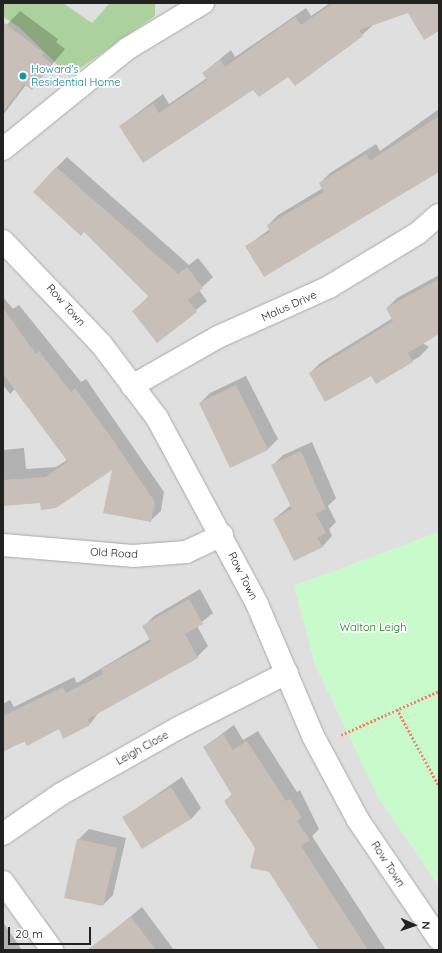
<!DOCTYPE html>
<html>
<head>
<meta charset="utf-8">
<style>
	body { margin:0 }
	#map { position:relative; width:442px; height:953px; overflow:hidden; background:#f2efe9; font-family:Quicksand,sans-serif }
	div>[style] { position:absolute }
	[style*='--x'] { left:calc(var(--x)*1px); top:calc(var(--y)*1px); width:calc(var(--w)*1px); rotate:calc(var(--a)*1deg) }
	.residential>* { inset:0; background:#e0dfdf }
	.forest>* { inset:0; background:#add19e }
	.park>* { inset:0; background:#c8facc }
	.shadow>* { inset:0; background:#0003 }
	.building>* { inset:0; background:#c7bfb8 }
	.path>* { height:2.5px; margin-top:-1.25px; transform-origin:0; background:repeating-linear-gradient(90deg,#fa8072 0 2px,transparent 0 4px) }
	.roads { filter:drop-shadow(0 0 1px #a9a9a9) drop-shadow(0 0 1px #a9a9a9) }
	.minor>* { height:22px; margin:-11px; padding:0 11px; transform-origin:11px; border-radius:11px; background:#fff }
	.tertiary>* { height:22px; margin:-11px; padding:0 11px; transform-origin:11px; border-radius:11px; background:#fff }
	.dots>* { width:11px; height:11px; translate:-50% -50%; box-sizing:border-box; border:2px solid #fff; border-radius:50% }
	span { translate:-50% -50%; white-space:nowrap; text-align:center; line-height:1.15; -webkit-text-stroke:3.5px #fff; paint-order:stroke }
	.culture-label { font-size:11px; color:#0d838f }
	.left { translate:0 -50%; text-align:left }
	.street-label { font-size:11px; color:#222 }
	.park-label { font-size:11px; color:#0c8416 }
	.frame { position:absolute; inset:0; border:4px solid #222; pointer-events:none }
	.north { position:absolute; left:394px; top:905px; width:40px; height:40px; -webkit-text-stroke:3px #fff; paint-order:stroke; rotate:92deg; font-size:11px; font-weight:700; line-height:16px; text-align:center; color:#222 }
	.north::after { content:''; display:block; margin:auto; width:14px; height:18px; background:#222; clip-path:polygon(50% 0,100% 100%,50% 72%,0 100%) }
	.scale { position:absolute; left:8px; top:927px; width:83px; height:18px; box-sizing:border-box; border:2px solid #222; border-top:0; padding-left:5px; font-size:12px; line-height:14px; white-space:nowrap; color:#222; -webkit-text-stroke:3px #fff; paint-order:stroke }
</style>
</head>
<body>
<div id="map">
	<div class="residential">
		<div style="clip-path:polygon(3px 3px,439px 3px,439px 532px,294px 586px,378px 797px,439px 886px,439px 950px,3px 950px)"></div>
	</div>
	<div class="forest">
		<div style="clip-path:polygon(3px 3px,63px 3px,92px 23px,110px 3px,155px 3px,155px 16px,69px 76px,19px 27px,3px 17px)"></div>
	</div>
	<div class="park">
		<div style="clip-path:polygon(439px 532px,439px 886px,378px 797px,315px 665px,294px 586px)"></div>
	</div>
	<div class="shadow">
		<div style="clip-path:polygon(330px 3px,439px 3px,439px 30px,409px 11px,373px 25px,362px 35px,289px 75px,120px 126px,163px 94px,169px 104px,207px 78px,203px 73px,231px 50px,235px 57px,306px 8px,311px 16px)"></div>
		<div style="clip-path:polygon(20px 11px,58px 39px,56px 42px,65px 49px,32px 89px,26px 85px,3px 115px,3px 29px)"></div>
		<div style="clip-path:polygon(439px 109px,439px 170px,247px 246px,270px 229px,268px 225px,278px 215px,323px 188px,320px 183px,330px 173px,376px 144px,380px 151px)"></div>
		<div style="clip-path:polygon(67px 157px,189px 265px,198px 258px,213px 277px,199px 290px,207px 301px,157px 342px,133px 311px,149px 296px,56px 168px)"></div>
		<div style="clip-path:polygon(439px 275px,439px 333px,422px 343px,429px 347px,419px 357px,376px 382px,372px 374px,310px 373px,320px 363px,393px 318px,387px 308px,397px 298px)"></div>
		<div style="clip-path:polygon(3px 297px,13px 309px,19px 305px,81px 382px,86px 379px,164px 492px,161px 511px,150px 521px,113px 468px,41px 502px,3px 505px,3px 450px,24px 448px,26px 469px,56px 467px,67px 460px,15px 389px,10px 394px,3px 385px)"></div>
		<div style="clip-path:polygon(246px 376px,278px 439px,268px 449px,230px 467px,200px 403px,210px 393px)"></div>
		<div style="clip-path:polygon(312px 442px,336px 498px,328px 506px,336px 522px,329px 529px,332px 536px,322px 547px,274px 519px,291px 505px,272px 466px,283px 455px)"></div>
		<div style="clip-path:polygon(200px 589px,213px 613px,197px 626px,208px 646px,197px 657px,99px 712px,90px 724px,64px 737px,59px 728px,3px 750px,3px 704px,10px 700px,14px 707px,74px 677px,77px 683px,150px 639px,144px 626px,154px 616px)"></div>
		<div style="clip-path:polygon(234px 725px,243px 740px,258px 731px,297px 792px,300px 790px,319px 829px,312px 836px,386px 950px,328px 950px,256px 848px,225px 801px,232px 794px,204px 747px)"></div>
		<div style="clip-path:polygon(182px 777px,201px 808px,191px 819px,124px 817px)"></div>
		<div style="clip-path:polygon(89px 829px,126px 838px,113px 895px,103px 905px,78px 840px)"></div>
		<div style="clip-path:polygon(142px 907px,174px 950px,111px 950px,103px 939px)"></div>
		<div style="clip-path:polygon(3px 922px,22px 950px,3px 950px)"></div>
	</div>
	<div class="building">
		<div style="clip-path:polygon(333px 3px,439px 3px,439px 31px,424px 40px,408px 13px,359px 30px,363px 36px,295px 86px,288px 77px,259px 97px,253px 90px,143px 163px,119px 126px,153px 104px,159px 113px,207px 80px,202px 73px,220px 60px,225px 67px,295px 17px,301px 25px)"></div>
		<div style="clip-path:polygon(3px 22px,44px 53px,42px 56px,52px 64px,32px 90px,24px 84px,3px 112px)"></div>
		<div style="clip-path:polygon(439px 116px,439px 172px,264px 277px,245px 246px,270px 232px,267px 225px,324px 192px,319px 183px,366px 154px,370px 161px)"></div>
		<div style="clip-path:polygon(56px 167px,178px 274px,187px 267px,203px 288px,188px 300px,197px 312px,157px 343px,132px 311px,149px 297px,84px 232px,81px 236px,33px 192px)"></div>
		<div style="clip-path:polygon(439px 279px,439px 334px,408px 353px,413px 362px,376px 384px,371px 376px,325px 402px,309px 373px,393px 321px,386px 308px)"></div>
		<div style="clip-path:polygon(3px 308px,36px 354px,39px 351px,71px 392px,75px 388px,113px 440px,155px 502px,151px 522px,103px 513px,112px 470px,56px 508px,41px 510px,40px 503px,3px 506px,3px 480px,45px 477px,68px 462px,3px 374px)"></div>
		<div style="clip-path:polygon(236px 385px,268px 450px,230px 468px,199px 403px)"></div>
		<div style="clip-path:polygon(301px 451px,326px 509px,316px 514px,326px 533px,317px 538px,323px 547px,294px 561px,273px 519px,292px 509px,271px 465px)"></div>
		<div style="clip-path:polygon(189px 599px,203px 624px,185px 634px,198px 658px,88px 719px,90px 725px,63px 739px,59px 729px,27px 746px,24px 741px,3px 752px,3px 716px,63px 687px,66px 693px,103px 674px,101px 669px,151px 642px,142px 626px)"></div>
		<div style="clip-path:polygon(223px 734px,233px 750px,247px 741px,286px 801px,290px 799px,302px 818px,297px 821px,310px 840px,301px 846px,368px 950px,319px 950px,269px 872px,250px 868px,255px 848px,224px 801px,232px 795px,203px 747px)"></div>
		<div style="clip-path:polygon(171px 787px,191px 819px,142px 849px,122px 817px)"></div>
		<div style="clip-path:polygon(77px 839px,117px 848px,103px 906px,64px 898px)"></div>
		<div style="clip-path:polygon(131px 917px,156px 950px,87px 950px)"></div>
	</div>
	<div class="path">
		<div style="--x:397;--y:709;--w:88;--a:61.4"></div>
		<div style="--x:341;--y:735;--w:107;--a:-24.2"></div>
	</div>
	<div class="roads">
		<div class="minor">
			<div style="--x:3;--y:149;--w:159;--a:-38.9"></div>
			<div style="--x:127;--y:49;--w:89;--a:-31.2"></div>
			<div style="--x:132;--y:386;--w:99;--a:-29.7"></div>
			<div style="--x:218;--y:337;--w:122;--a:-24.2"></div>
			<div style="--x:329;--y:287;--w:104;--a:-31.2"></div>
			<div style="--x:418;--y:233;--w:28;--a:-41"></div>
			<div style="--x:3;--y:545;--w:130;--a:4.8"></div>
			<div style="--x:133;--y:556;--w:53;--a:-4.3"></div>
			<div style="--x:186;--y:552;--w:40;--a:-25"></div>
			<div style="--x:3;--y:834;--w:70;--a:-34.6"></div>
			<div style="--x:61;--y:794;--w:134;--a:-29.4"></div>
			<div style="--x:178;--y:728;--w:122;--a:-26.8"></div>
			<div style="--x:3;--y:882;--w:84;--a:54.2"></div>
		</div>
		<div class="tertiary">
			<div style="--x:3;--y:241;--w:142;--a:46.4"></div>
			<div style="--x:101;--y:344;--w:93;--a:52.9"></div>
			<div style="--x:157;--y:418;--w:211;--a:61.7"></div>
			<div style="--x:257;--y:604;--w:143;--a:67"></div>
			<div style="--x:313;--y:736;--w:95;--a:61.8"></div>
			<div style="--x:358;--y:820;--w:144;--a:55.8"></div>
		</div>
	</div>
	<div class="dots">
		<div style="left:23px;top:76px;background:#0f9aa8"></div>
	</div>
	<div class="culture-label">
		<span class="left" style="left:31px;top:76px">Howard's<br>Residential Home</span>
	</div>
	<div class="street-label">
		<span style="left:66px;top:305px;rotate:48deg">Row Town</span>
		<span style="left:289px;top:306px;rotate:-24deg">Malus Drive</span>
		<span style="left:114px;top:553px;rotate:3deg">Old Road</span>
		<span style="left:243px;top:576px;rotate:63deg">Row Town</span>
		<span style="left:142px;top:748px;rotate:-29deg">Leigh Close</span>
		<span style="left:388px;top:864px;rotate:57deg">Row Town</span>
	</div>
	<div class="park-label">
		<span style="left:373px;top:627px">Walton Leigh</span>
	</div>
	<div class="frame"></div>
	<div class="north">N</div>
	<div class="scale">20 m</div>
</div>
</body>
</html>
